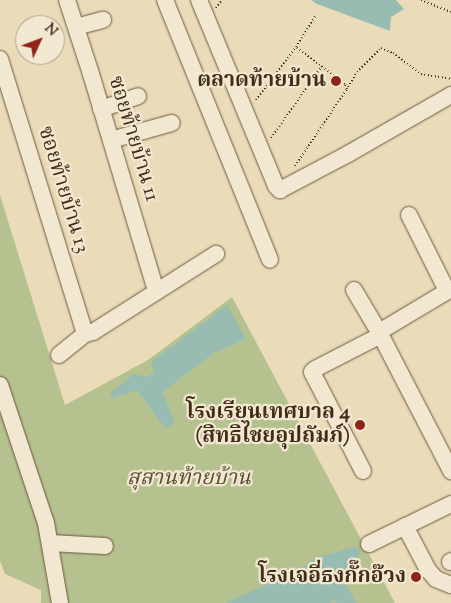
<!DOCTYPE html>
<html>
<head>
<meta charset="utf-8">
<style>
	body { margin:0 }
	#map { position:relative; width:451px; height:603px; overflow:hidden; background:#ebdcb9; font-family:"Sorts Mill Goudy","Noto Serif Thai",serif }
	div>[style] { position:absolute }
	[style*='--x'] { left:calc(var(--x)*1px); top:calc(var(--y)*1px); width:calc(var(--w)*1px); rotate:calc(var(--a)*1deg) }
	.green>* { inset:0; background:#b6c190 }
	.water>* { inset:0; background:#98bbb2 }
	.path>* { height:2px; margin-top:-1px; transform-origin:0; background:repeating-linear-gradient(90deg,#412d18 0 1px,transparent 0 3.5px) }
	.roads { filter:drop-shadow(0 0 1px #6c5940) drop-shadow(0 0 1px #6c5940) }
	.minor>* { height:16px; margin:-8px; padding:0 8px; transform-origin:8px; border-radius:8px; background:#f2e8d2 }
	.dots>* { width:14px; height:14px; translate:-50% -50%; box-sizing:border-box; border:2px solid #f2e8d2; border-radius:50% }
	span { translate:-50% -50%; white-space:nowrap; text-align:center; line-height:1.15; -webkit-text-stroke:4.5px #f2e8d2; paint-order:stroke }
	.poi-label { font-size:21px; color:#412d18; font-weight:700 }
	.right { translate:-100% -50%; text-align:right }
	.street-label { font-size:21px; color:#412d18 }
	.park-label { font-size:21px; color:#584b30; font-style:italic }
	.north { position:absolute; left:15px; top:15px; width:50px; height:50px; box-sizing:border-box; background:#f2e8d2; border:1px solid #ab9d88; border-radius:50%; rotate:47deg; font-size:14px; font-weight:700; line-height:20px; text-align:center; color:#412d18 }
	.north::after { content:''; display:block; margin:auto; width:18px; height:22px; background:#8f2418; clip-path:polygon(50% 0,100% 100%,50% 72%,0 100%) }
</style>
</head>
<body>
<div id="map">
	<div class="green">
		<div style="clip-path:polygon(0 195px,65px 405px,148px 360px,232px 297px,395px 603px,41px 603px,41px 590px,5px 574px,0 561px)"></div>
	</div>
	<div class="water">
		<div style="clip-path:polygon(311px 0,396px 0,404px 9px,391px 17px,390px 31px,317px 4px)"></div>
		<div style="clip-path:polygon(227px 305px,246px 339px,215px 352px,162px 392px,175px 423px,165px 428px,137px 390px,112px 398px,110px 393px,134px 374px,147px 377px,154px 372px,151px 362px)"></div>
		<div style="clip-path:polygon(354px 547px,360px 549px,358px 559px,346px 584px,356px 603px,337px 603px,335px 600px,329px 603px,225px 603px,277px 580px,320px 557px)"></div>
	</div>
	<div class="path">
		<div style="--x:421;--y:0;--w:32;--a:22"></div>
		<div style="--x:216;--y:8;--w:10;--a:-53"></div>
		<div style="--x:348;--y:87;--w:17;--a:-59"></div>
		<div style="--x:357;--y:72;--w:34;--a:-45"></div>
		<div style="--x:381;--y:48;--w:13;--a:23"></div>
		<div style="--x:393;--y:53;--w:35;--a:37"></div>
		<div style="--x:421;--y:74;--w:30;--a:9"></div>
		<div style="--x:256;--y:100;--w:66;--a:-53"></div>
		<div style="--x:271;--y:138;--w:88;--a:-54.7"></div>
		<div style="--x:295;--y:166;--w:93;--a:-56"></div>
		<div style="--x:347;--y:89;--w:5;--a:-112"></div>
		<div style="--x:345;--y:84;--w:61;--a:-142.9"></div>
		<div style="--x:296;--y:47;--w:38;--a:-58"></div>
	</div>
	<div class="roads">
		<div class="minor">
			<div style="--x:67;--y:0;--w:78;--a:72"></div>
			<div style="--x:91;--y:74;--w:227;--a:73.3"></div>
			<div style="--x:165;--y:0;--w:280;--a:68"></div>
			<div style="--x:199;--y:0;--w:201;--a:67.5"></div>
			<div style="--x:276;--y:186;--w:6;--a:45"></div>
			<div style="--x:280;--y:190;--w:77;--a:-27.9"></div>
			<div style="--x:348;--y:154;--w:119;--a:-29.8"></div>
			<div style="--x:76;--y:27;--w:28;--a:-15"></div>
			<div style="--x:0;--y:59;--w:288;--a:72.8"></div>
			<div style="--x:101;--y:109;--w:39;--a:-19"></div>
			<div style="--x:111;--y:140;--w:63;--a:-15.6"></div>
			<div style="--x:409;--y:215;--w:85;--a:63.4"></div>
			<div style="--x:354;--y:290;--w:49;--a:59.2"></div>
			<div style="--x:379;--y:332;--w:157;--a:62.6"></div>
			<div style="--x:379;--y:332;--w:84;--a:-30.8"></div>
			<div style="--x:59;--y:355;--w:33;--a:-39"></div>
			<div style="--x:85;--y:334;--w:8;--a:-14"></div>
			<div style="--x:93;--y:332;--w:146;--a:-32.4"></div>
			<div style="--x:0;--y:385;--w:145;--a:71.6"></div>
			<div style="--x:46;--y:523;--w:81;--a:80.1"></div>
			<div style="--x:363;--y:471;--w:111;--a:-117.3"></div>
			<div style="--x:312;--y:372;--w:4;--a:-45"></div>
			<div style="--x:315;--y:369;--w:74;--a:-27.3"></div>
			<div style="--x:405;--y:526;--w:50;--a:62.4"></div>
			<div style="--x:428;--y:570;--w:12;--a:48"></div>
			<div style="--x:436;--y:579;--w:16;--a:22"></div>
			<div style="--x:50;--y:543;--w:55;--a:3.1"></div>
			<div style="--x:369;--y:544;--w:91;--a:-26"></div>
			<div style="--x:450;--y:562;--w:1;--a:-45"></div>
		</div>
	</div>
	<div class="dots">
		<div style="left:336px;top:81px;background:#8f2418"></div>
		<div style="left:360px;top:425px;background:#8f2418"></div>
		<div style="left:416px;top:577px;background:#8f2418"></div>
	</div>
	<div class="poi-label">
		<span class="right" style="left:326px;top:81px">ตลาดท้ายบ้าน</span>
		<span class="right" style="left:350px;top:425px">โรงเรียนเทศบาล 4<br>(สิทธิไชยอุปถัมภ์)</span>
		<span class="right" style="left:406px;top:577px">โรงเจอี่ธงกั๊กอ๊วง</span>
	</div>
	<div class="street-label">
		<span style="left:133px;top:139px;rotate:73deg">ซอยท้ายบ้าน 11</span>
		<span style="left:63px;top:190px;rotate:73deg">ซอยท้ายบ้าน 13</span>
	</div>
	<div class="park-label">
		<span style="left:189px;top:479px">สุสานท้ายบ้าน</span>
	</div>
	<div class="north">N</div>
</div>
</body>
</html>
